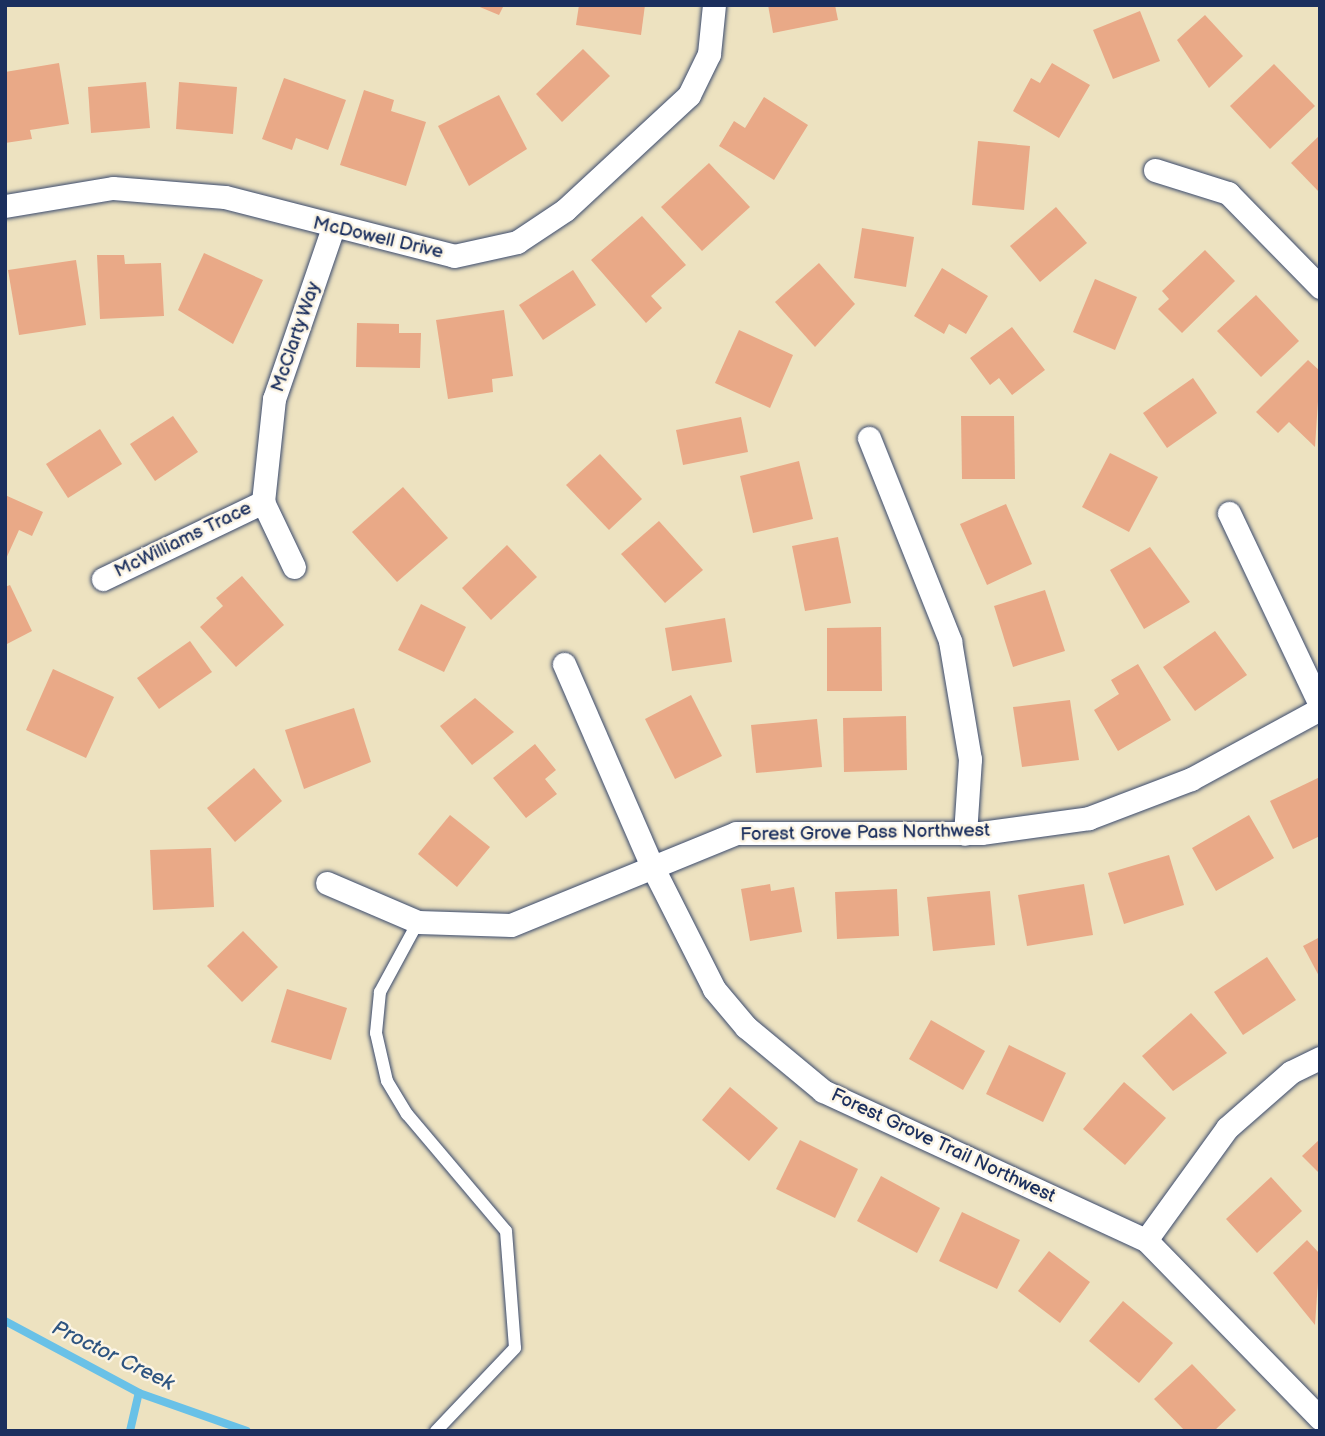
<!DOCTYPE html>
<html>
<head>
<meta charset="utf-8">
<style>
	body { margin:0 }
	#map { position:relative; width:1325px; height:1436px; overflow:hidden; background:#ede2c0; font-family:"Balsamiq Sans",sans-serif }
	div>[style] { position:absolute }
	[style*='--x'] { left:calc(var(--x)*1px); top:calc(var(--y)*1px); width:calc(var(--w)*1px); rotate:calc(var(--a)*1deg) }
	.stream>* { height:8px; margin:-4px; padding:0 4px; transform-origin:4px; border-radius:4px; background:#69c1e7 }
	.building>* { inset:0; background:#e9a987 }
	.roads { filter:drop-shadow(0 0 2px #3a4a6d) drop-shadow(0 0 2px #3a4a6d) }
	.lane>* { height:12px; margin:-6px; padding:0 6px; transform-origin:6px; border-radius:6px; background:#fff }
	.street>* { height:23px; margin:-11.5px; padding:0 11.5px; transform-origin:11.5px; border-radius:11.5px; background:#fff }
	span { translate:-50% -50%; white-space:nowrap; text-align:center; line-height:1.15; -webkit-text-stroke:5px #fcf5e5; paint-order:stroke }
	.street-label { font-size:19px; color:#1b2f5e }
	.water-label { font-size:21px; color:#2e5480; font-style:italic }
	.frame { position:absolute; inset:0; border:7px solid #1b2f5e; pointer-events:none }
</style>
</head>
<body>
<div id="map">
	<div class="stream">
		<div style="--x:5;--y:1321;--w:152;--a:28.2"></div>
		<div style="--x:139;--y:1393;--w:114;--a:19.4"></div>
		<div style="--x:130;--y:1431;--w:39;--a:-77"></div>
	</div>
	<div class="building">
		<div style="clip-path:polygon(475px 5px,504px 5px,499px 15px)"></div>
		<div style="clip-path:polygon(579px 5px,645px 5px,641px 35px,576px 25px)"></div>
		<div style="clip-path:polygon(768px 5px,835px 5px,838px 20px,773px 33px)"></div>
		<div style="clip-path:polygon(1140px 11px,1160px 61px,1113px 79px,1093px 30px)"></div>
		<div style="clip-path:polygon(1205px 15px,1243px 56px,1209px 88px,1177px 40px)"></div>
		<div style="clip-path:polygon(583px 49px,610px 76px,562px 122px,536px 94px)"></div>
		<div style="clip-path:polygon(59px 63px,69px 124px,30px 130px,32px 139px,5px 143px,5px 72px)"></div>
		<div style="clip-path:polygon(1052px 63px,1090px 85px,1059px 138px,1013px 111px,1031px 78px,1040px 83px)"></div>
		<div style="clip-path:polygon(1274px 64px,1315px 106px,1270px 149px,1230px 106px)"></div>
		<div style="clip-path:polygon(284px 78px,346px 100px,328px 150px,296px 138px,292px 150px,262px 139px)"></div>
		<div style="clip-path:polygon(146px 82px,150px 128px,91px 133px,88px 87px)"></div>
		<div style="clip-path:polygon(179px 82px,237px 87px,233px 134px,176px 129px)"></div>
		<div style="clip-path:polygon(364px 90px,394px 100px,391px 111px,426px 122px,406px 186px,340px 165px)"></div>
		<div style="clip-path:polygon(499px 95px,527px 149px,469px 186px,438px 126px)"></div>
		<div style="clip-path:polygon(764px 97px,808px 125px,774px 180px,719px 146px,734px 121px,745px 128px)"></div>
		<div style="clip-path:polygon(1320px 135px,1320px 193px,1291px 163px)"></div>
		<div style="clip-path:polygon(978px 141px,1030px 146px,1024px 210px,972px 205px)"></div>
		<div style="clip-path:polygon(709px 163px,750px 207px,702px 251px,661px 207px)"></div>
		<div style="clip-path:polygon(1056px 207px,1087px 243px,1040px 282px,1010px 246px)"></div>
		<div style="clip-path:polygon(642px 216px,686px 265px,651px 296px,662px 308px,646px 323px,591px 260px)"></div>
		<div style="clip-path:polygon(862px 228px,914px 237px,906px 287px,854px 278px)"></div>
		<div style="clip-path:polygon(1205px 250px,1235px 281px,1182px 333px,1158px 309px,1169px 299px,1162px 291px)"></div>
		<div style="clip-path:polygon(204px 253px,263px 280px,233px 344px,178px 310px)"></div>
		<div style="clip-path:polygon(97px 255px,124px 255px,125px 264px,161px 263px,164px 316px,100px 319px)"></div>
		<div style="clip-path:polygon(76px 260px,86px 325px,19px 335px,8px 270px)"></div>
		<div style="clip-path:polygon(819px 263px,855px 304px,815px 347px,775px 302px)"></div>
		<div style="clip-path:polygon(942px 268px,988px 296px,966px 334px,949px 324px,944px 334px,914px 316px)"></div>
		<div style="clip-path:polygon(573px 270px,596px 305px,543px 340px,519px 305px)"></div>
		<div style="clip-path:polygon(1095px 279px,1137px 297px,1115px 350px,1073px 332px)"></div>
		<div style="clip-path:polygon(1256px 295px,1299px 341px,1261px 377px,1217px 331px)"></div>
		<div style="clip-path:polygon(504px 310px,513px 376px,492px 379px,493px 392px,448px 399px,436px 320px)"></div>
		<div style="clip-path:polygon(357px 323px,399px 324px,399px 333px,421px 333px,420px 368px,356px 367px)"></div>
		<div style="clip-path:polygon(1012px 327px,1045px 370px,1012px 395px,999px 378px,990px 385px,970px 358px)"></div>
		<div style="clip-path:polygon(739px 330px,793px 355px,770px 408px,715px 383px)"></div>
		<div style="clip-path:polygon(1308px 360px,1320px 371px,1315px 447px,1289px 422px,1278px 433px,1256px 412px)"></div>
		<div style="clip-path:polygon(1193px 378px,1217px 413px,1167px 448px,1143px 413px)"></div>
		<div style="clip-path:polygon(173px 416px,198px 452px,155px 481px,130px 444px)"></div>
		<div style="clip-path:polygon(961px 416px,1014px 416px,1015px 479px,962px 479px)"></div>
		<div style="clip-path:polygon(741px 417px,748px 452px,683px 465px,676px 430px)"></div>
		<div style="clip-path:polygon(100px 429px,122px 464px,68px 498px,46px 464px)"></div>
		<div style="clip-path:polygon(1110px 453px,1158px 477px,1129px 532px,1082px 507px)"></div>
		<div style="clip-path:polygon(600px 454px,642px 499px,609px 530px,566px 485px)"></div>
		<div style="clip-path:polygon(799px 461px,813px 519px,753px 533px,740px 476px)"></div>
		<div style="clip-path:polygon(403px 487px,448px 538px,397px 582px,352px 532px)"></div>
		<div style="clip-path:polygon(5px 495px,43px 512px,32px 536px,19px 530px,5px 561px)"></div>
		<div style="clip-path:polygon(1006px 504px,1032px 564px,987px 585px,960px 524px)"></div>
		<div style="clip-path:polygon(659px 521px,703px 570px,665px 603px,621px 554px)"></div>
		<div style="clip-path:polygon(838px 537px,851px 603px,805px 611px,792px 546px)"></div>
		<div style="clip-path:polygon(507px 545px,537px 577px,491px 620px,462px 588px)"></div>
		<div style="clip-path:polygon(1150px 547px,1190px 602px,1144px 629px,1110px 570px)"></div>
		<div style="clip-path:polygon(242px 576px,284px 625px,236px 667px,200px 627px,223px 606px,216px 598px)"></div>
		<div style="clip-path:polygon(10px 585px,32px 631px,5px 645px,5px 587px)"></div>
		<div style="clip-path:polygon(1045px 590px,1065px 651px,1013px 667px,994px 606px)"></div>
		<div style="clip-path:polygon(421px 604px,466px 627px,444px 672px,398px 650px)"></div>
		<div style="clip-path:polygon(725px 618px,732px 662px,672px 671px,665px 628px)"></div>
		<div style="clip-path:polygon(881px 627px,882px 691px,827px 691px,827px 628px)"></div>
		<div style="clip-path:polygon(1215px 631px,1247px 675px,1195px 711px,1163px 667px)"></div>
		<div style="clip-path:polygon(190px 641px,212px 672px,159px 709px,137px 678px)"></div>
		<div style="clip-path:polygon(1138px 664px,1171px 720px,1118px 751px,1094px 710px,1119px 694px,1111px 680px)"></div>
		<div style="clip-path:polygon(53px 669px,114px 697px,86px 758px,26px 730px)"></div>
		<div style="clip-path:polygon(691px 695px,722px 756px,675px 779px,645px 719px)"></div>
		<div style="clip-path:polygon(475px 698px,514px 732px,472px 765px,440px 726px)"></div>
		<div style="clip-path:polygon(1070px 700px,1079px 760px,1022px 767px,1013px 707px)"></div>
		<div style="clip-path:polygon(354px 708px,371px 762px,304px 789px,285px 730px)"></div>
		<div style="clip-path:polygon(906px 716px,907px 770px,844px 772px,843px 718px)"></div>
		<div style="clip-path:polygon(817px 719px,822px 767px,756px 773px,751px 725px)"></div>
		<div style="clip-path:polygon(535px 744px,556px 770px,545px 779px,557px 794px,526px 818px,493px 778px)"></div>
		<div style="clip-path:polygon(254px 768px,282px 801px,235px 842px,207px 808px)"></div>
		<div style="clip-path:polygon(1320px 777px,1320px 836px,1293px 849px,1270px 801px)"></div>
		<div style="clip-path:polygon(450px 815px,490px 847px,457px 887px,418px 854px)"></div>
		<div style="clip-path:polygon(1249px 815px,1274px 858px,1216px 891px,1192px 848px)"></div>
		<div style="clip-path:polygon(211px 848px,214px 907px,153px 910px,150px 850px)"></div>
		<div style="clip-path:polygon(1169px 855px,1184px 905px,1124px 924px,1108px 873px)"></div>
		<div style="clip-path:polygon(770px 884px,771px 891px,794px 887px,802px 932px,750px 941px,741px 889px)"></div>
		<div style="clip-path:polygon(1084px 884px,1093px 935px,1027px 946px,1018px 895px)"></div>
		<div style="clip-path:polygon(897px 889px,899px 936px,837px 939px,835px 892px)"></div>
		<div style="clip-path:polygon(990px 891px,995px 945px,933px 951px,927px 897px)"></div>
		<div style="clip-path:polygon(243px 931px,278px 967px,242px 1002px,207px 966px)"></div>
		<div style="clip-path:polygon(1320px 937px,1320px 978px,1303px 946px)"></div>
		<div style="clip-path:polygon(1267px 957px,1296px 1000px,1243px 1035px,1214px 992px)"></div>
		<div style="clip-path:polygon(287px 989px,347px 1008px,331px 1060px,271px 1042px)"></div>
		<div style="clip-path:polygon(1191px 1013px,1227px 1053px,1173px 1091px,1142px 1056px)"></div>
		<div style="clip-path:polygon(931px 1020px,985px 1051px,963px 1090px,909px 1059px)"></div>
		<div style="clip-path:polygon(1009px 1045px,1066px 1073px,1043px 1122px,986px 1094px)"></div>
		<div style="clip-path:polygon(1124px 1082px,1166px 1118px,1125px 1165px,1083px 1129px)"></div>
		<div style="clip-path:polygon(730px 1087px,778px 1128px,749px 1161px,702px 1120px)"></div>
		<div style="clip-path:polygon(1320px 1139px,1320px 1174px,1302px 1156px)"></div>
		<div style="clip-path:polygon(800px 1140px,858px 1169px,835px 1218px,776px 1189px)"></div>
		<div style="clip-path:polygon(881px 1176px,940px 1208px,917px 1253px,857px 1221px)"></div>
		<div style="clip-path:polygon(1271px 1177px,1302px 1211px,1257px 1253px,1226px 1219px)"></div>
		<div style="clip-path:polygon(962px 1212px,1020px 1240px,997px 1289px,939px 1261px)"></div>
		<div style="clip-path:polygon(1307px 1240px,1320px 1254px,1315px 1325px,1273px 1273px)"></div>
		<div style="clip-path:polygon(1049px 1251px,1090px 1282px,1060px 1323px,1018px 1291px)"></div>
		<div style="clip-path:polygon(1123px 1301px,1173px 1343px,1139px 1383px,1089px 1341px)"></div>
		<div style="clip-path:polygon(1192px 1364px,1236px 1410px,1214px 1431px,1185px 1431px,1154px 1399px)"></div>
	</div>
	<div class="roads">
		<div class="lane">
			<div style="--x:418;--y:922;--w:80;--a:118.5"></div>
			<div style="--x:380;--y:992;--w:41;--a:95.6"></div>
			<div style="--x:376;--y:1033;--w:49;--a:77.1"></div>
			<div style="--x:387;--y:1081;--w:39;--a:59"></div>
			<div style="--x:407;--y:1114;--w:153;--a:49.8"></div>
			<div style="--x:506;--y:1231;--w:117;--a:85.6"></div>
			<div style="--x:515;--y:1348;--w:115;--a:133.6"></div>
		</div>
		<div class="street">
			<div style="--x:1155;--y:170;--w:77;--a:17.5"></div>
			<div style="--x:1228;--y:193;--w:132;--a:45.6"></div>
			<div style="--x:5;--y:206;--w:109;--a:-9.5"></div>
			<div style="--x:113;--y:188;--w:112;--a:4.6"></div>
			<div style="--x:225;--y:197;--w:236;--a:14.4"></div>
			<div style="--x:454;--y:256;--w:65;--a:-12.5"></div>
			<div style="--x:517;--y:242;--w:58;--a:-33.7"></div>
			<div style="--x:565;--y:210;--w:169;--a:-42.8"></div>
			<div style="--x:689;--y:95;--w:46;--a:-64"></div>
			<div style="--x:709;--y:54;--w:49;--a:-84.2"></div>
			<div style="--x:869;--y:438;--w:219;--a:68.2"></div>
			<div style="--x:950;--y:641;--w:120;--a:80.4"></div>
			<div style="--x:970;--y:759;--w:75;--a:93.8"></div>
			<div style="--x:1229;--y:513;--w:212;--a:64.6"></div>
			<div style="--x:294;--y:567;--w:72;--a:-115.5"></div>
			<div style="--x:263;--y:502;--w:104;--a:-83.9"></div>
			<div style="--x:274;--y:399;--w:181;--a:-71"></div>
			<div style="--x:103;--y:579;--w:178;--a:-25.7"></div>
			<div style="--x:564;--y:664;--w:220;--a:66.5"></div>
			<div style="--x:652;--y:866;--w:138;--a:63.2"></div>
			<div style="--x:714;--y:989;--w:50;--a:49.9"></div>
			<div style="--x:746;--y:1027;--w:100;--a:39.7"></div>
			<div style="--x:823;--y:1091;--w:356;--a:24.8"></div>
			<div style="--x:1146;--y:1240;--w:249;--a:45.7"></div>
			<div style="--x:327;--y:883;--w:99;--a:23.2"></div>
			<div style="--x:418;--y:922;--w:93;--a:1.8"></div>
			<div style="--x:511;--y:925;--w:243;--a:-22.2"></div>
			<div style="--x:736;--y:833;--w:245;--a:0"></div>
			<div style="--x:981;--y:833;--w:109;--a:-7.9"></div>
			<div style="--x:1089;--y:818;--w:109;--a:-20.9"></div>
			<div style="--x:1191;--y:779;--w:147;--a:-28.5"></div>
			<div style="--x:1146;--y:1240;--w:138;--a:-54.1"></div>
			<div style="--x:1227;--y:1128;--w:85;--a:-41.2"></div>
			<div style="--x:1291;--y:1072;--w:32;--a:-26"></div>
		</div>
	</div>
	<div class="street-label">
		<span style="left:378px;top:238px;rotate:13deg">McDowell Drive</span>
		<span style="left:296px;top:337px;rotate:-71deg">McClarty Way</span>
		<span style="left:183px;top:540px;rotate:-26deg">McWilliams Trace</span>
		<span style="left:865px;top:833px;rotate:-1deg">Forest Grove Pass Northwest</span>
		<span style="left:943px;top:1146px;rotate:25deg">Forest Grove Trail Northwest</span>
	</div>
	<div class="water-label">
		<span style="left:113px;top:1356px;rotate:26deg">Proctor Creek</span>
	</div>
	<div class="frame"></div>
</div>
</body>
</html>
